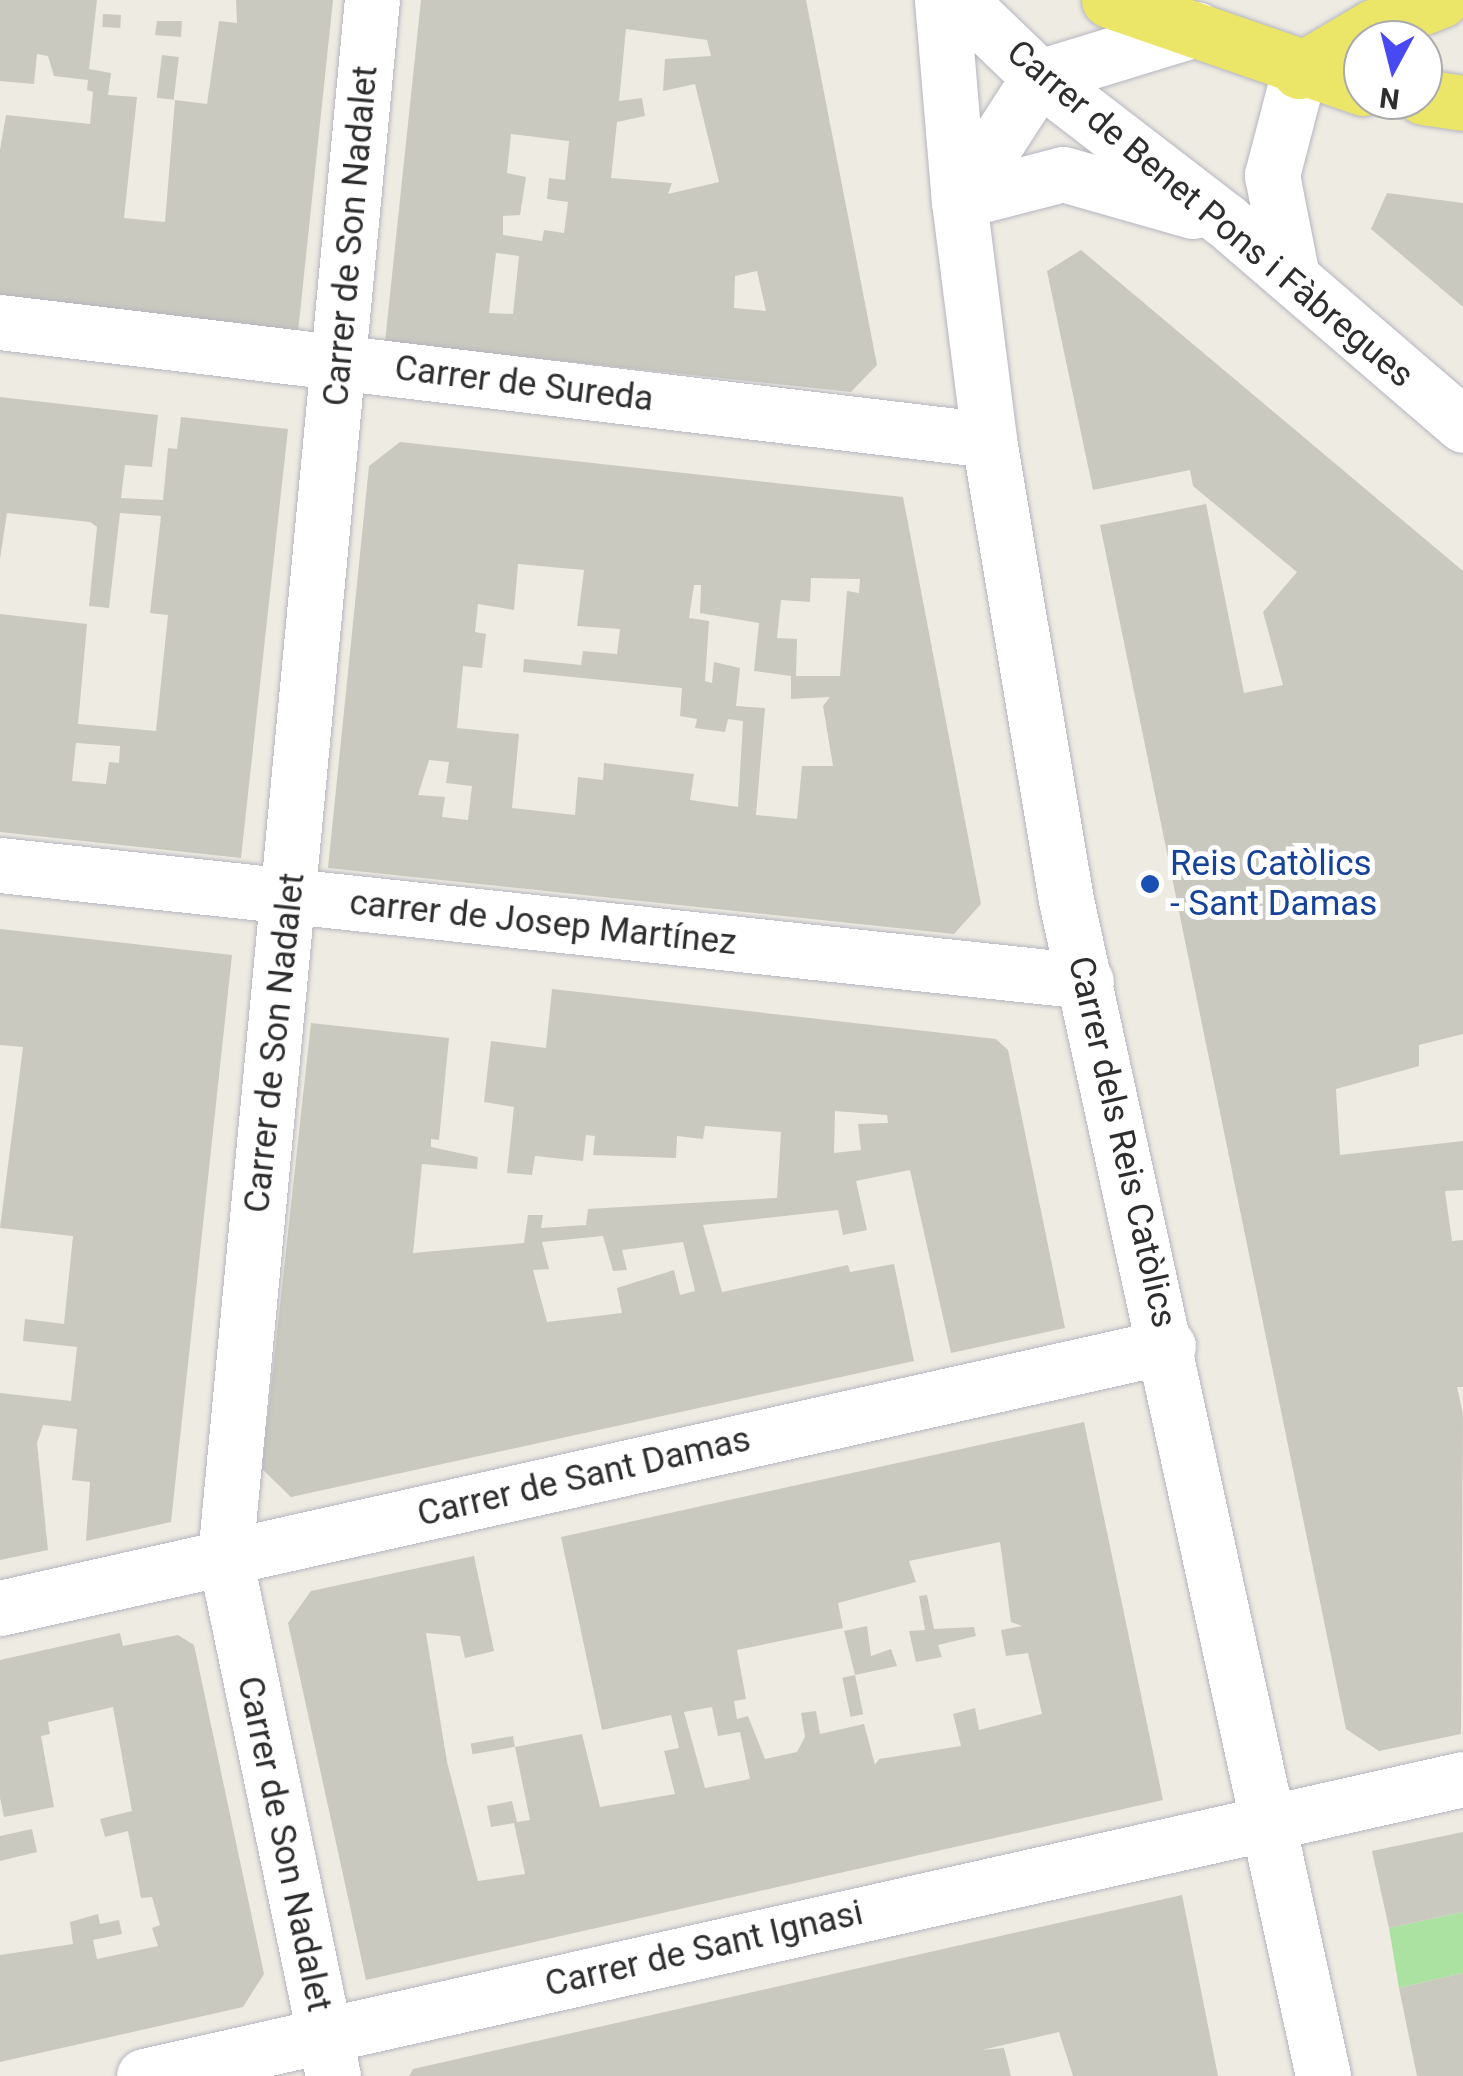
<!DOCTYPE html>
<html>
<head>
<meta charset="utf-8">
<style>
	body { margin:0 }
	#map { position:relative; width:1463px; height:2076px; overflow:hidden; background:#eeebe2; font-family:Roboto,sans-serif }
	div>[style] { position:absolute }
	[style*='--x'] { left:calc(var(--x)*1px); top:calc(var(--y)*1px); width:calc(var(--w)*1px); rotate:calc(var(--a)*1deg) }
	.green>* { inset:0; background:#abe2a1 }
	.building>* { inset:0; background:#cac9bf; transform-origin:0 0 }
	.roads { filter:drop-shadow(0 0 2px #b5b5c0) drop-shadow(0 0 2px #b5b5c0) }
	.minor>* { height:55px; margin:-27.5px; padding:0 27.5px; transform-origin:27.5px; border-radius:27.5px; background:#fff }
	.major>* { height:55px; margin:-27.5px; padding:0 27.5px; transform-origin:27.5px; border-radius:27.5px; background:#ece668 }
	.dots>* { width:28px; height:28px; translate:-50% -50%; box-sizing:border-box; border:5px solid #fff; border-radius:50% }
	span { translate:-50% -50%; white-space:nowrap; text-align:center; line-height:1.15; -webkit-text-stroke:10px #fff; paint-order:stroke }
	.street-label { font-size:35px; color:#2e2e2e }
	.transit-label { font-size:35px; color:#164399 }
	.left { translate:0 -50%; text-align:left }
	.north { position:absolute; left:1343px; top:20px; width:100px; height:100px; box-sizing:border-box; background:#fff; border:2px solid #ababab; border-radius:50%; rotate:187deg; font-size:28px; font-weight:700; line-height:40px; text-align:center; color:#2e2e2e }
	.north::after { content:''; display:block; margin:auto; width:35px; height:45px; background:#4949f4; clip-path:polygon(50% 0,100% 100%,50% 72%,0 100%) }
</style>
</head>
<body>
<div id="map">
	<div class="green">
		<div style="clip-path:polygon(1463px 1912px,1463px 1973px,1399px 1988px,1389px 1928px)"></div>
	</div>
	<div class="building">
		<div style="clip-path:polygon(0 0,97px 0,89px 69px,111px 73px,108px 95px,137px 97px,124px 218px,165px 222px,175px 100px,207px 104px,219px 21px,237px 23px,236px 0,333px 0,298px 332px,0 300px,0 150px,6px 115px,90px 124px,93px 92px,87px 90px,88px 80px,54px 76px,48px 56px,37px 54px,34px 84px,0 81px)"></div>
		<div style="clip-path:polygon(evenodd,421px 0,806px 0,877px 365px,851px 392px,385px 342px,421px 0,626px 29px,707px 40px,711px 56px,665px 59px,663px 91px,695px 84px,719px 182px,668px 194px,672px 183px,611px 178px,617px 122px,645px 116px,642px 98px,619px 101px,626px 29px,421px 0,511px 134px,569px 141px,565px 180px,549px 178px,547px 199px,568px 202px,564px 233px,544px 230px,542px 241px,503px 235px,503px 216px,520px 215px,526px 177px,507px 173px,511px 134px,421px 0,496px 253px,519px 256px,513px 314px,489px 313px,496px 253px,421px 0,757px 271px,766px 311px,734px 308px,735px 276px,757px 271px)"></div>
		<div style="left:103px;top:14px;width:18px;height:13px;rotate:3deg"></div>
		<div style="clip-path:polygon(157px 21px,182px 21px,181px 37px,155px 35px)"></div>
		<div style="left:162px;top:55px;width:17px;height:43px;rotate:7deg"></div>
		<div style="clip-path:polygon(1387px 193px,1463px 203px,1463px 307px,1371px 229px)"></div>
		<div style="clip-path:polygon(1081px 250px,1463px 571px,1463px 1034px,1419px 1045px,1419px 1066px,1336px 1089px,1340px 1155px,1463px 1141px,1463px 1190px,1445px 1191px,1452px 1241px,1463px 1240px,1463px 1387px,1457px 1387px,1463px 1414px,1461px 1734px,1379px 1751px,1346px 1729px,1100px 525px,1206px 504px,1244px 693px,1283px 685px,1263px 612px,1297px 572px,1193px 486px,1190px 470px,1093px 490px,1047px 271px)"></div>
		<div style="clip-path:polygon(evenodd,0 397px,158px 415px,152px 467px,125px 465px,121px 498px,163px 500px,168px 448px,177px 449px,181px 417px,288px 429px,241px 858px,0 832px,0 614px,87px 624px,78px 724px,156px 731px,168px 615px,150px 613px,161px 516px,120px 513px,109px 608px,89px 606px,97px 527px,90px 522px,7px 513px,0 559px,0 397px,76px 743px,120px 746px,119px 763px,109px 762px,106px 784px,72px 781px,76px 743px)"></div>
		<div style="clip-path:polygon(evenodd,400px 442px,903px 497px,981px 904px,954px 934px,328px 868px,369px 466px,400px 442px,518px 564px,584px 570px,577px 626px,620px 629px,617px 654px,583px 651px,581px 665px,524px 659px,523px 672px,682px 688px,680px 716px,697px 719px,695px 728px,725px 732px,728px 719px,743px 721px,738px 807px,690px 800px,694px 774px,604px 763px,603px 780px,578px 777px,575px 815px,512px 808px,519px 734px,457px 728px,463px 666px,482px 668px,486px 634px,475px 632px,478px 604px,514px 610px,518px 564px,400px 442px,811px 578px,860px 579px,859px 593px,847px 591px,840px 676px,796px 676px,797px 639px,777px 638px,781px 600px,810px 602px,811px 578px,400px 442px,694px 585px,701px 585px,700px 613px,759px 623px,754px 671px,791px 676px,791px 699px,830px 697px,823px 706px,833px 766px,802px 766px,797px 819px,756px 815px,765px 708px,736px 706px,740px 668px,714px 662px,712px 683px,705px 681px,709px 621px,689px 618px,694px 585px,400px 442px,429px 760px,449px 762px,446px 783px,472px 786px,468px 820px,442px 817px,445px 797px,418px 795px,429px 760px)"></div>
		<div style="clip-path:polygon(0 929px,232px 955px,171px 1522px,86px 1541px,90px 1482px,72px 1480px,77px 1429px,43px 1425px,37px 1443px,48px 1550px,0 1560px,0 1393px,71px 1401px,77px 1347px,23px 1341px,25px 1319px,64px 1324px,73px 1236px,0 1228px,23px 1047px,0 1045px)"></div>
		<div style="clip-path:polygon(evenodd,552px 989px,996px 1039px,1008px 1050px,1065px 1328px,951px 1353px,910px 1170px,856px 1181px,867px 1230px,843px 1235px,838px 1210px,703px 1225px,722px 1292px,848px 1265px,850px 1272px,894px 1264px,914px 1361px,291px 1497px,262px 1469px,311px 1023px,449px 1038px,439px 1140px,431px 1139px,431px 1147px,478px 1157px,477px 1169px,422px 1164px,413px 1253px,524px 1243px,528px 1215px,543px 1215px,541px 1228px,586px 1225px,588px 1209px,777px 1198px,781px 1132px,705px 1126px,703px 1139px,677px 1136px,676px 1158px,593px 1155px,595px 1136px,586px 1135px,583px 1161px,535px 1156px,532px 1175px,507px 1173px,514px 1107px,484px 1102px,491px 1041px,546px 1048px,552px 989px,835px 1111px,887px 1115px,888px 1123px,858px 1124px,861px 1150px,834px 1153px,835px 1111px,552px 989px,603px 1236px,613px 1271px,627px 1270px,622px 1250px,683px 1242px,695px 1291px,680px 1295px,674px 1270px,617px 1288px,622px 1313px,547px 1322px,533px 1270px,549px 1269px,542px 1242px,603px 1236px)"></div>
		<div style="clip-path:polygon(evenodd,1084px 1422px,1163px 1800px,366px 1980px,288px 1623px,311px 1591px,474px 1556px,494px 1651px,465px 1658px,460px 1636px,426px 1633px,447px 1762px,478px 1881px,525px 1874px,514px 1823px,491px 1827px,487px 1806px,512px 1801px,517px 1822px,530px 1820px,515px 1747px,582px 1734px,600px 1807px,675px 1794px,664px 1751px,679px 1748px,671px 1715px,602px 1730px,561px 1537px,1084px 1422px,1000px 1542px,1011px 1622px,1022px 1626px,1001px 1630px,1006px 1656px,1028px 1653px,1042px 1714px,979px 1730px,975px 1708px,953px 1714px,961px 1746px,879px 1759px,875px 1765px,864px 1724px,820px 1734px,816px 1711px,801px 1713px,805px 1737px,797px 1752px,765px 1759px,748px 1716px,737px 1719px,734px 1701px,746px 1699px,737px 1650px,843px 1628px,838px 1603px,916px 1582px,909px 1561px,1000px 1542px,1084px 1422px,712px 1707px,718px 1736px,740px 1732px,750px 1779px,705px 1788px,684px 1712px,712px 1707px)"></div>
		<div style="clip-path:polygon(927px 1595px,934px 1629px,974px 1627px,976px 1636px,938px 1645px,942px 1657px,916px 1662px,909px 1631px,925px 1630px,919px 1596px)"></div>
		<div style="clip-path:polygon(867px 1626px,871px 1656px,891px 1649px,897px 1666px,855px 1675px,844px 1631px)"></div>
		<div style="clip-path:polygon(120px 1633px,123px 1646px,178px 1635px,194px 1645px,264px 1974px,243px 2007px,0 2062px,0 1955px,73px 1944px,70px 1922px,98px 1914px,100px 1924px,119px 1920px,122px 1934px,93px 1940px,97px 1959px,158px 1946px,152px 1928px,160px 1925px,152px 1897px,141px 1898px,128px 1831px,105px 1837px,100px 1819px,132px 1811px,113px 1707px,48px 1722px,50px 1734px,41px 1736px,54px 1807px,4px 1817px,0 1798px,0 1660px)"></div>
		<div style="left:855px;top:1675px;width:40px;height:13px;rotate:78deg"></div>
		<div style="left:513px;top:1736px;width:11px;height:43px;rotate:80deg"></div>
		<div style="clip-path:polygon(32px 1829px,37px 1852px,0 1861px,0 1836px)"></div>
		<div style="clip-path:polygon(1463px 1832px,1463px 1912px,1389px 1928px,1372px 1851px)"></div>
		<div style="clip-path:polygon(1182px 1895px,1218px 2076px,1073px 2076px,1059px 2032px,982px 2050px,1004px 2048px,1011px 2076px,409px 2076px,413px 2069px)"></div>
		<div style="clip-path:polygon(1463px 1973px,1463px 2076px,1417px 2076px,1399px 1988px)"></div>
	</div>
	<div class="roads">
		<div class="minor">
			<div style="--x:942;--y:0;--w:202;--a:85.2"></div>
			<div style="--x:959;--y:201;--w:107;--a:-14.6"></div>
			<div style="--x:1063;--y:174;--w:135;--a:15.9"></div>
			<div style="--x:959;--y:0;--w:111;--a:43.9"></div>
			<div style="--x:1039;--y:77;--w:235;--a:37.6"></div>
			<div style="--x:1225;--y:220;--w:314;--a:40.7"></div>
			<div style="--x:1196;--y:29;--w:164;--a:163"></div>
			<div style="--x:1039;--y:77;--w:148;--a:122.8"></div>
			<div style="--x:959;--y:201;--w:241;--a:82.8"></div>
			<div style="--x:989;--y:440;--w:466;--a:80.5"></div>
			<div style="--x:1066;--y:900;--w:1204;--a:77.67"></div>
			<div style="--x:1292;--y:277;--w:104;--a:-101.1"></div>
			<div style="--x:1272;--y:175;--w:107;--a:-75.4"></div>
			<div style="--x:0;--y:322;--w:996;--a:6.8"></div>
			<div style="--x:0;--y:865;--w:1092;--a:6.1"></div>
			<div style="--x:0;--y:1608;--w:1197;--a:-12.64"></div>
			<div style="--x:144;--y:2076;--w:1352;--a:-12.69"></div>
			<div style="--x:333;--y:2076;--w:530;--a:-101.76"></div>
			<div style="--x:225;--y:1557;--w:1564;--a:-84.61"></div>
		</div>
		<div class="major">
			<div style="--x:1109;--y:0;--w:269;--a:19.1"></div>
			<div style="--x:1299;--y:71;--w:86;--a:-30.7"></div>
			<div style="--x:1373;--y:27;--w:73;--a:-21.7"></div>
			<div style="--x:1423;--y:97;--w:40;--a:8.5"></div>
		</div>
	</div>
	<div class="dots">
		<div style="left:1150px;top:884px;background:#1a4fb4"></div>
	</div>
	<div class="street-label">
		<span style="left:1210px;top:214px;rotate:40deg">Carrer de Benet Pons i Fàbregues</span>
		<span style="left:351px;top:236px;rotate:-85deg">Carrer de Son Nadalet</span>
		<span style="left:524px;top:384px;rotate:7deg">Carrer de Sureda</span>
		<span style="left:543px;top:923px;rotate:6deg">carrer de Josep Martínez</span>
		<span style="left:275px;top:1043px;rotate:-84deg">Carrer de Son Nadalet</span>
		<span style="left:1122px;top:1142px;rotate:77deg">Carrer dels Reis Catòlics</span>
		<span style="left:584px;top:1477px;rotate:-13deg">Carrer de Sant Damas</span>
		<span style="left:284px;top:1844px;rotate:78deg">Carrer de Son Nadalet</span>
		<span style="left:704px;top:1949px;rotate:-13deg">Carrer de Sant Ignasi</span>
	</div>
	<div class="transit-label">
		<span class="left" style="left:1170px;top:884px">Reis Catòlics<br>- Sant Damas</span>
	</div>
	<div class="north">N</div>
</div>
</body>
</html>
